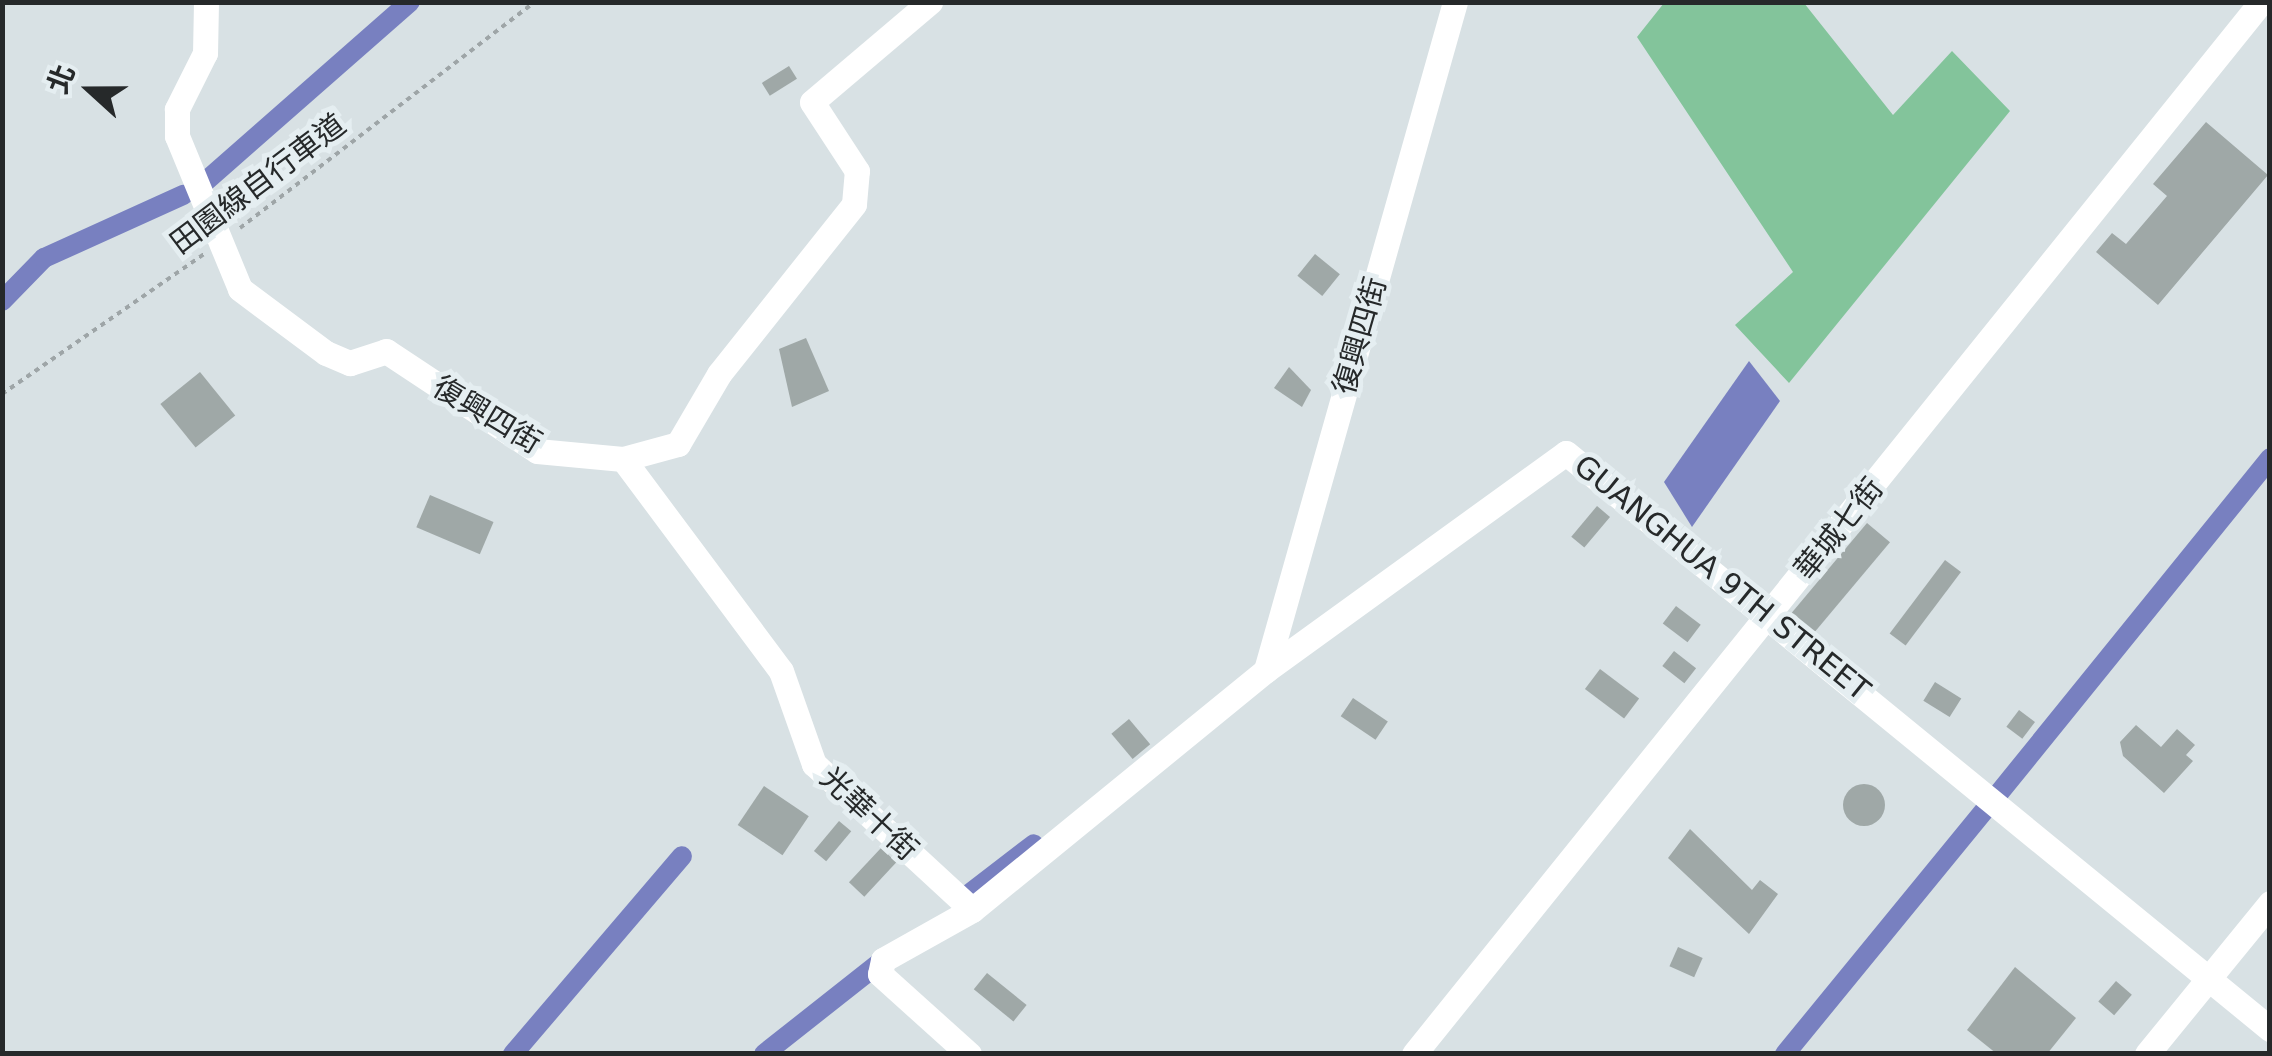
<!DOCTYPE html>
<html>
<head>
<meta charset="utf-8">
<style>
	body { margin:0 }
	#map { position:relative; width:2272px; height:1056px; overflow:hidden; background:#d8e1e4; font-family:"DejaVu Sans","Noto Sans TC",sans-serif }
	div>[style] { position:absolute }
	[style*='--x'] { left:calc(var(--x)*1px); top:calc(var(--y)*1px); width:calc(var(--w)*1px); rotate:calc(var(--a)*1deg) }
	.green>* { inset:0; background:#83c49b }
	.water>* { inset:0; background:#7880c0 }
	.canal>* { height:20px; margin:-10px; padding:0 10px; transform-origin:10px; border-radius:10px; background:#7880c0 }
	.building>* { inset:0; background:#9fa8a7; transform-origin:0 0 }
	.round { border-radius:50% }
	.path>* { height:4px; margin-top:-2px; transform-origin:0; background:repeating-linear-gradient(90deg,#9ea5a7 0 5px,transparent 0 10px) }
	.minor>* { height:25px; margin:-12.5px; padding:0 12.5px; transform-origin:12.5px; border-radius:12.5px; background:#fff }
	span { translate:-50% -50%; white-space:nowrap; text-align:center; line-height:1.15; -webkit-text-stroke:10px #e5eef1; paint-order:stroke }
	.street-label { font-size:30px; color:#26292a }
	.frame { position:absolute; inset:0; border:5px solid #26292a; pointer-events:none }
	.north { position:absolute; left:40px; top:40px; width:100px; height:100px; -webkit-text-stroke:8px #e5eef1; paint-order:stroke; rotate:291deg; font-size:28px; font-weight:700; line-height:40px; text-align:center; color:#26292a }
	.north::after { content:''; display:block; margin:auto; width:35px; height:45px; background:#26292a; clip-path:polygon(50% 0,100% 100%,50% 72%,0 100%) }
</style>
</head>
<body>
<div id="map">
	<div class="green">
		<div style="clip-path:polygon(1664px 3px,1804px 3px,1893px 115px,1952px 51px,2010px 111px,1789px 383px,1735px 325px,1793px 272px,1637px 37px)"></div>
	</div>
	<div class="water">
		<div style="clip-path:polygon(1749px 361px,1780px 401px,1692px 527px,1664px 482px)"></div>
	</div>
	<div class="canal">
		<div style="--x:198;--y:188;--w:282;--a:-41.3"></div>
		<div style="--x:2;--y:301;--w:60;--a:-45.7"></div>
		<div style="--x:44;--y:258;--w:153;--a:-24.4"></div>
		<div style="--x:1999;--y:793;--w:431;--a:-51"></div>
		<div style="--x:964;--y:898;--w:88;--a:-37.6"></div>
		<div style="--x:513;--y:1054;--w:260;--a:-49.5"></div>
		<div style="--x:764;--y:1054;--w:158;--a:-38.3"></div>
		<div style="--x:1785;--y:1054;--w:315;--a:-50.7"></div>
	</div>
	<div class="building">
		<div style="left:789px;top:66px;width:15px;height:32px;rotate:58deg"></div>
		<div style="clip-path:polygon(2206px 122px,2268px 175px,2158px 305px,2096px 252px,2112px 233px,2126px 244px,2167px 196px,2153px 184px)"></div>
		<div style="left:1315px;top:254px;width:32px;height:28px;rotate:39deg"></div>
		<div style="clip-path:polygon(806px 338px,829px 391px,792px 407px,779px 349px)"></div>
		<div style="clip-path:polygon(1289px 367px,1311px 390px,1302px 407px,1274px 388px)"></div>
		<div style="left:200px;top:372px;width:56px;height:51px;rotate:51deg"></div>
		<div style="left:430px;top:495px;width:69px;height:35px;rotate:23deg"></div>
		<div style="left:1597px;top:506px;width:17px;height:40px;rotate:40deg"></div>
		<div style="left:1867px;top:523px;width:30px;height:120px;rotate:40deg"></div>
		<div style="left:1945px;top:560px;width:20px;height:92px;rotate:37deg"></div>
		<div style="left:1676px;top:606px;width:31px;height:22px;rotate:37deg"></div>
		<div style="left:1674px;top:651px;width:28px;height:19px;rotate:38deg"></div>
		<div style="left:1600px;top:669px;width:49px;height:25px;rotate:37deg"></div>
		<div style="left:1935px;top:682px;width:31px;height:22px;rotate:32deg"></div>
		<div style="left:1353px;top:698px;width:42px;height:22px;rotate:34deg"></div>
		<div style="left:2019px;top:710px;width:20px;height:21px;rotate:37deg"></div>
		<div style="left:1129px;top:719px;width:33px;height:23px;rotate:50deg"></div>
		<div style="clip-path:polygon(2136px 725px,2161px 747px,2177px 729px,2195px 745px,2186px 755px,2193px 761px,2164px 793px,2123px 756px,2120px 742px)"></div>
		<div class="round" style="left:1843px;top:784px;width:42px;height:42px"></div>
		<div style="left:764px;top:786px;width:54px;height:47px;rotate:34deg"></div>
		<div style="left:839px;top:821px;width:16px;height:39px;rotate:40deg"></div>
		<div style="clip-path:polygon(1690px 829px,1752px 890px,1760px 880px,1778px 894px,1749px 934px,1668px 858px)"></div>
		<div style="left:881px;top:848px;width:21px;height:47px;rotate:43deg"></div>
		<div style="left:1678px;top:947px;width:27px;height:21px;rotate:24deg"></div>
		<div style="clip-path:polygon(2015px 967px,2076px 1018px,2047px 1054px,1997px 1054px,1967px 1030px)"></div>
		<div style="left:987px;top:973px;width:51px;height:21px;rotate:39deg"></div>
		<div style="left:2116px;top:981px;width:21px;height:27px;rotate:41deg"></div>
	</div>
	<div class="path">
		<div style="--x:240;--y:228;--w:372;--a:-37.5"></div>
		<div style="--x:2;--y:394;--w:246;--a:-34.7"></div>
	</div>
	<div class="minor">
		<div style="--x:206;--y:2;--w:51;--a:91.1"></div>
		<div style="--x:205;--y:53;--w:63;--a:116.6"></div>
		<div style="--x:177;--y:109;--w:27;--a:90"></div>
		<div style="--x:177;--y:136;--w:165;--a:67.6"></div>
		<div style="--x:240;--y:289;--w:107;--a:36.7"></div>
		<div style="--x:326;--y:353;--w:26;--a:23"></div>
		<div style="--x:350;--y:363;--w:38;--a:-18"></div>
		<div style="--x:386;--y:351;--w:181;--a:33.5"></div>
		<div style="--x:537;--y:451;--w:86;--a:5.3"></div>
		<div style="--x:623;--y:459;--w:57;--a:-15.3"></div>
		<div style="--x:678;--y:444;--w:81;--a:-59.6"></div>
		<div style="--x:719;--y:374;--w:217;--a:-51.5"></div>
		<div style="--x:854;--y:204;--w:33;--a:-85"></div>
		<div style="--x:857;--y:171;--w:82;--a:-123.1"></div>
		<div style="--x:812;--y:102;--w:155;--a:-40.3"></div>
		<div style="--x:623;--y:459;--w:264;--a:53.3"></div>
		<div style="--x:781;--y:671;--w:99;--a:70.5"></div>
		<div style="--x:814;--y:764;--w:215;--a:42.7"></div>
		<div style="--x:972;--y:910;--w:102;--a:150.7"></div>
		<div style="--x:883;--y:960;--w:14;--a:102"></div>
		<div style="--x:880;--y:974;--w:120;--a:42"></div>
		<div style="--x:1266;--y:670;--w:694;--a:-74.2"></div>
		<div style="--x:972;--y:910;--w:380;--a:-39.2"></div>
		<div style="--x:1266;--y:670;--w:370;--a:-35.9"></div>
		<div style="--x:1566;--y:453;--w:910;--a:39.29"></div>
		<div style="--x:1414;--y:1054;--w:1351;--a:-51.16"></div>
		<div style="--x:2147;--y:1054;--w:195;--a:-50.8"></div>
	</div>
	<div class="street-label">
		<span style="left:258px;top:184px;rotate:-37deg">田園線自行車道</span>
		<span style="left:1360px;top:336px;rotate:-74deg">復興四街</span>
		<span style="left:487px;top:415px;rotate:31deg">復興四街</span>
		<span style="left:1839px;top:529px;rotate:-51deg">華城七街</span>
		<span style="left:1722px;top:578px;rotate:39deg">GUANGHUA 9TH STREET</span>
		<span style="left:869px;top:814px;rotate:43deg">光華十街</span>
	</div>
	<div class="frame"></div>
	<div class="north">北</div>
</div>
</body>
</html>
